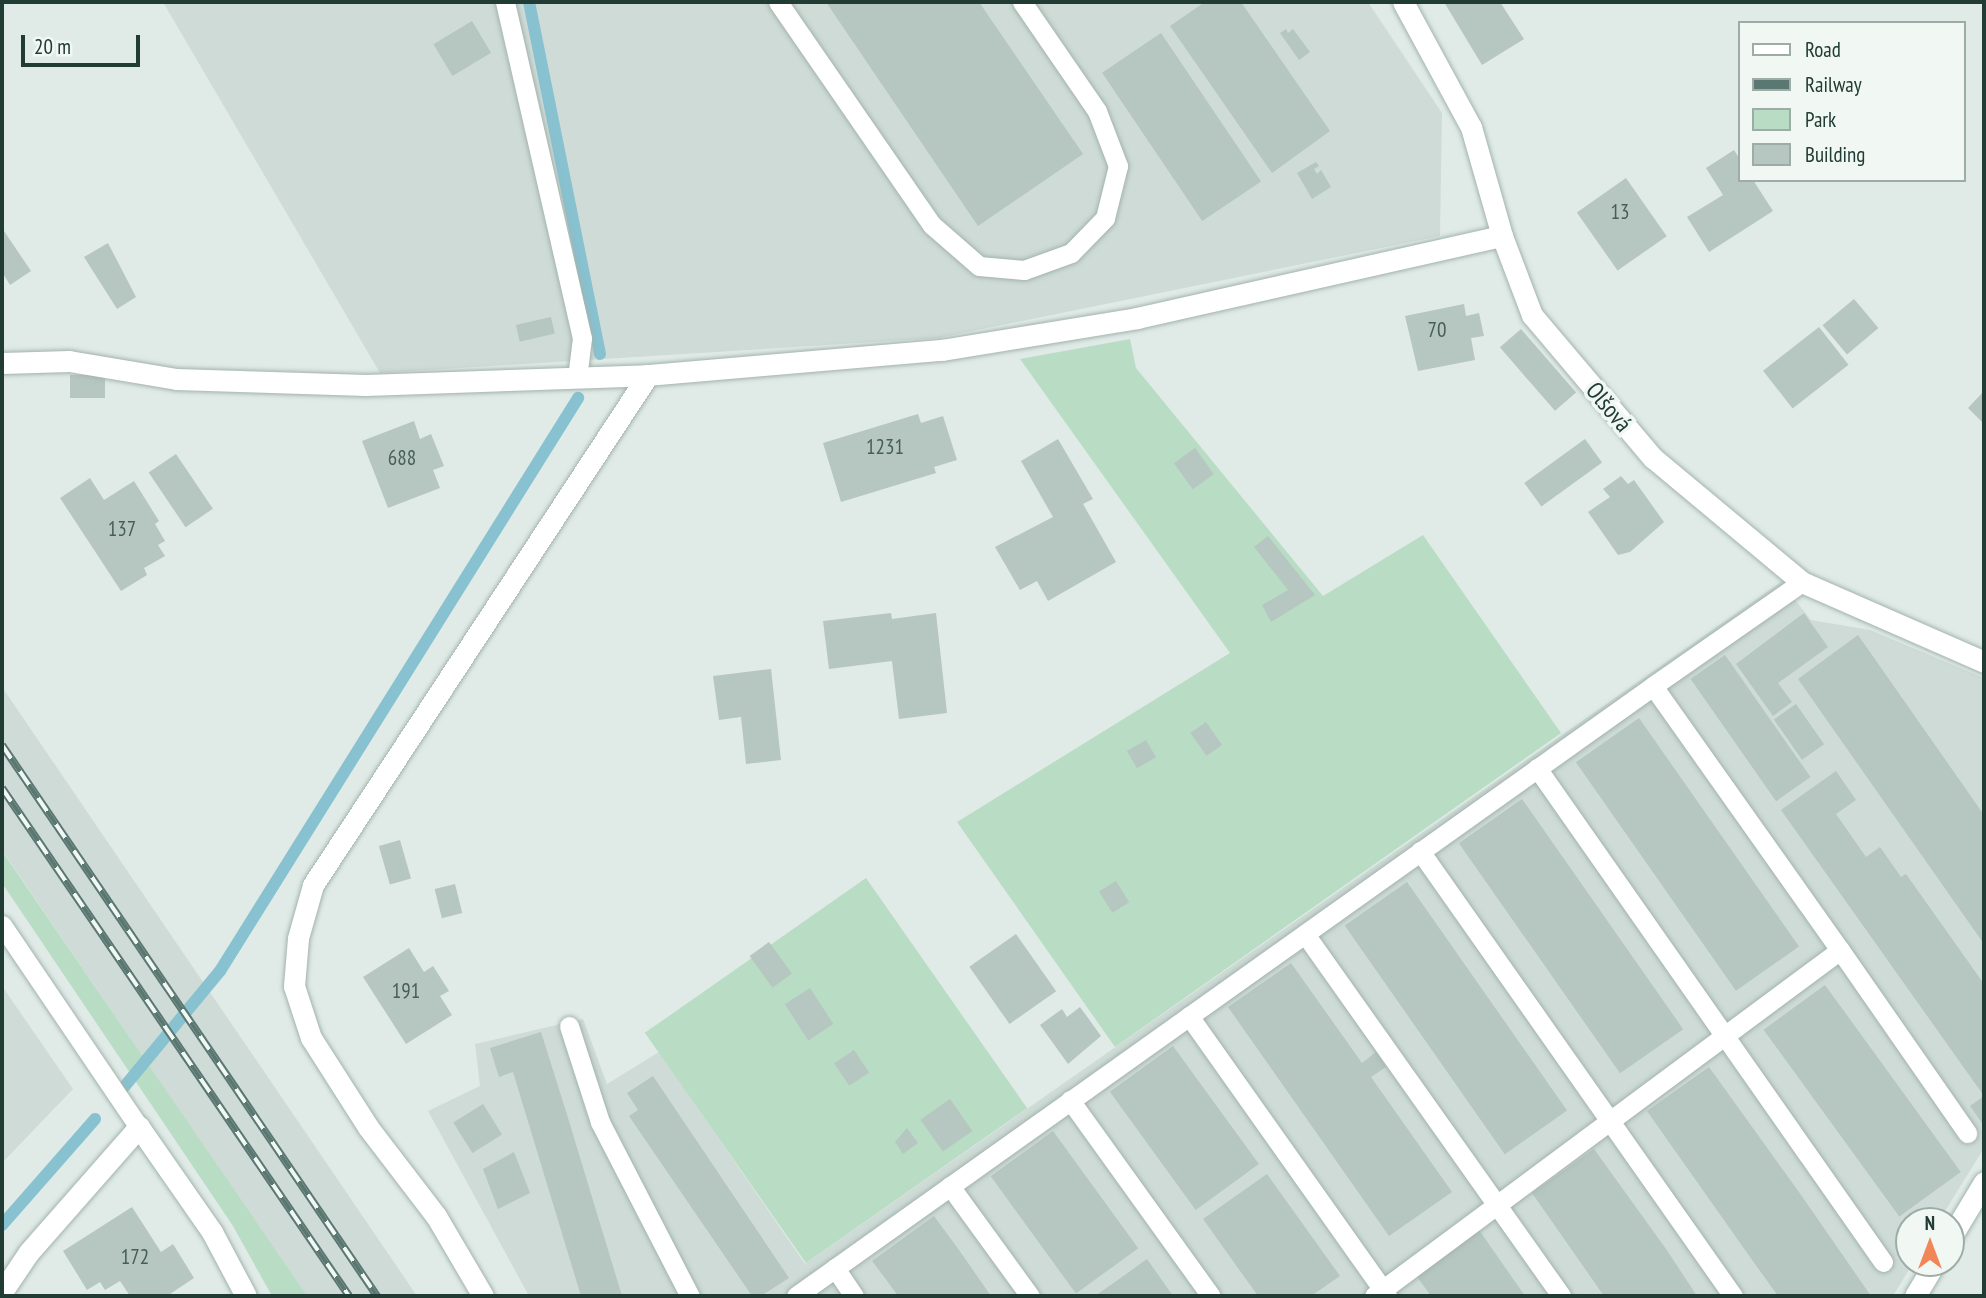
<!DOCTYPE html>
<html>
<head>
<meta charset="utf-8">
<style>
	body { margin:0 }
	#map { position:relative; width:1986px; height:1298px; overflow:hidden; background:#e0ebe7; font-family:"PT Sans Narrow",sans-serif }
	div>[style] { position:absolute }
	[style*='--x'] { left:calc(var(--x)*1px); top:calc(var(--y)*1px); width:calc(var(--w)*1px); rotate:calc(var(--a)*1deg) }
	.built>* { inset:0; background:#cedbd6 }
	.green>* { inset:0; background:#b9dcc4; transform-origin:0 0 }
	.stream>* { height:12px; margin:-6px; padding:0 6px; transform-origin:6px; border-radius:6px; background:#88c1d0 }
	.building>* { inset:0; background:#b6c6c0; transform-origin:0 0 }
	.roads { filter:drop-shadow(0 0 2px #a3b3ae) drop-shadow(0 0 2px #a3b3ae) }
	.service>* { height:19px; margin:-9.5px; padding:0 9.5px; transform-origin:9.5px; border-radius:9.5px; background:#fff }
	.minor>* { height:21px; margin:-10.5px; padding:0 10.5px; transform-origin:10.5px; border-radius:10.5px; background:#fff }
	.rail>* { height:8px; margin-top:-4px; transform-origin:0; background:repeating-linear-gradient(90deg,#f1f8f4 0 16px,#5b7771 0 32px); box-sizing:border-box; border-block:2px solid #5b7771 }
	span { translate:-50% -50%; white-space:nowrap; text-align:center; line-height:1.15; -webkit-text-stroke:7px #f1f8f4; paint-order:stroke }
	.number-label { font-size:21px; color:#465e58 }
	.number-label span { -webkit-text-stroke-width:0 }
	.street-label { font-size:24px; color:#213b35 }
	.frame { position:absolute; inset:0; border:4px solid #213b35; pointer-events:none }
	.legend { position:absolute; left:1738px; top:21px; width:228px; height:161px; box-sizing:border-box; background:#f1f8f4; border:2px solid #9eaca8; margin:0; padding:9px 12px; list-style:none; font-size:21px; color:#213b35 }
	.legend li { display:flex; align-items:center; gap:14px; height:35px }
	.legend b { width:35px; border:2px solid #9eaca8 }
	.north { position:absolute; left:1895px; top:1207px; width:70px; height:70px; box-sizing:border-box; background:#f1f8f4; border:2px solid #9eaca8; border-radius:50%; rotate:0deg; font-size:19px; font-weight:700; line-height:28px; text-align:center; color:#213b35 }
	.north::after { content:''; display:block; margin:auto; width:24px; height:32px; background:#f18658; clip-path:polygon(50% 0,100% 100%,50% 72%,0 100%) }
	.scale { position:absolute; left:21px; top:35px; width:119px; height:32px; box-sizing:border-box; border:4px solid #213b35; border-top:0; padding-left:9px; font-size:21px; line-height:24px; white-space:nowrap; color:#213b35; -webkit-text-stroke:5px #f1f8f4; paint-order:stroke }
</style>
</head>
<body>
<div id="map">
	<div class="built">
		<div style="clip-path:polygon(163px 2px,1368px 2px,1442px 113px,1440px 236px,938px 338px,380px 373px)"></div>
		<div style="clip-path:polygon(1781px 582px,1811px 620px,1870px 630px,1984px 678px,1984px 1148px,1939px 1221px,1909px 1221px,1909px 1263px,1913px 1263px,1893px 1296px,529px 1296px,428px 1111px,480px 1086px,475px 1044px,583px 1019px,607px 1084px,659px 1052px,805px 1264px)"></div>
		<div style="clip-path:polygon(2px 687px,188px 960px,417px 1296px,306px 1296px,2px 850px)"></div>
		<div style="clip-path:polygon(2px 986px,73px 1089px,2px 1163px)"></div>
	</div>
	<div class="green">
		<div style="clip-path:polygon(1130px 339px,1136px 368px,1323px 596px,1423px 535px,1561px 733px,1115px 1047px,957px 822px,1230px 653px,1020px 359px)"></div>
		<div style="clip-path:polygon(2px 851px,307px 1296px,272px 1296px,233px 1226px,2px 883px)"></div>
		<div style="left:866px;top:878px;width:281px;height:270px;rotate:55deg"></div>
	</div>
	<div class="stream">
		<div style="--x:529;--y:2;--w:359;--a:78.6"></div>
		<div style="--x:124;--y:1087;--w:151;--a:-50.4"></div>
		<div style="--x:220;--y:971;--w:676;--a:-58"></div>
		<div style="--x:2;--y:1225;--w:141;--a:-48.7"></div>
	</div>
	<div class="building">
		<div style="clip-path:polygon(826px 2px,979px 2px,1083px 154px,978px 226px)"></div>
		<div style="clip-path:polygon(1205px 2px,1241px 2px,1330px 131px,1272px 173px,1170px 26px)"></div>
		<div style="clip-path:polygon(1444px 2px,1500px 2px,1524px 39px,1482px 65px)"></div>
		<div style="left:472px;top:21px;width:37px;height:45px;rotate:59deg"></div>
		<div style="clip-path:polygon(1286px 29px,1288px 33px,1293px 29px,1310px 52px,1299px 60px,1280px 33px)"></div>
		<div style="left:1161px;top:33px;width:179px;height:71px;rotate:56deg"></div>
		<div style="clip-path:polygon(1734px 150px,1739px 158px,1739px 180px,1753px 180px,1773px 211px,1709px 252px,1687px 217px,1723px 195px,1706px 168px)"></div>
		<div style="clip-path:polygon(1316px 162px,1319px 166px,1314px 169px,1317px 174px,1321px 170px,1331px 187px,1312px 199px,1297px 173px)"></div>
		<div style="left:1626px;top:178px;width:71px;height:60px;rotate:55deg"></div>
		<div style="clip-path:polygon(2px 228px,31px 271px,10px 285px,2px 272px)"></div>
		<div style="clip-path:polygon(108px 243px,136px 297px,117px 309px,84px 257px)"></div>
		<div style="left:1854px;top:299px;width:38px;height:41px;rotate:50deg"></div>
		<div style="clip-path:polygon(1464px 304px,1466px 316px,1479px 313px,1484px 336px,1471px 338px,1475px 360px,1418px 371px,1405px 316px)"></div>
		<div style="left:551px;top:317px;width:17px;height:36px;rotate:77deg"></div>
		<div style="left:1819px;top:327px;width:48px;height:71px;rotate:52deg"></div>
		<div style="left:1521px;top:329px;width:84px;height:28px;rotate:49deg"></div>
		<div style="left:70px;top:375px;width:35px;height:23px"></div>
		<div style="clip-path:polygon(1984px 391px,1984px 424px,1968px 408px)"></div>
		<div style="clip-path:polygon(918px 414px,921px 423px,943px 416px,957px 460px,934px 467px,936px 473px,841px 502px,823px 443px)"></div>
		<div style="clip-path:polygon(414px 421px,420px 439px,431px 434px,444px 466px,433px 470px,440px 488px,388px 508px,362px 441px)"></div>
		<div style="clip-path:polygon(1058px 439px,1093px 499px,1083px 504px,1116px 562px,1048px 601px,1037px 581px,1020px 590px,995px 547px,1053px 517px,1021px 461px)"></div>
		<div style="left:1585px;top:439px;width:29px;height:75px;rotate:54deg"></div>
		<div style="left:1195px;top:448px;width:32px;height:26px;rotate:54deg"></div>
		<div style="left:176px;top:454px;width:66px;height:33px;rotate:56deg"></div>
		<div style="clip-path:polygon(1621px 476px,1628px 484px,1634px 480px,1664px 522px,1630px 552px,1618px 555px,1588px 512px,1610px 497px,1603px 489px)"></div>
		<div style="clip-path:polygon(90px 478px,104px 500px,134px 481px,159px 521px,155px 524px,165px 541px,158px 545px,165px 556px,144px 568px,147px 575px,121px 591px,60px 498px)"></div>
		<div style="clip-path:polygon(1268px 536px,1315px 595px,1271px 622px,1262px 605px,1288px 590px,1254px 547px)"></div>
		<div style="clip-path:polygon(891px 613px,892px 619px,936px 613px,947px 713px,899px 719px,892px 661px,829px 669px,823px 621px)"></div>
		<div style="clip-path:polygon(1804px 613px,1828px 647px,1778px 683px,1792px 702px,1773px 716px,1736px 664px)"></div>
		<div style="clip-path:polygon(1858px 635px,1984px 815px,1984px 944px,1798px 679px)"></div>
		<div style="left:1725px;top:655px;width:149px;height:42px;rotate:55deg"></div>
		<div style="clip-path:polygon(771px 669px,781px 760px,746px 764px,741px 717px,719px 720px,713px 676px)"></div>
		<div style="left:1796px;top:704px;width:49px;height:27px;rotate:55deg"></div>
		<div style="left:1639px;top:718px;width:279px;height:77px;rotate:55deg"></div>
		<div style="left:1206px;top:722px;width:28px;height:19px;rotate:55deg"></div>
		<div style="left:1146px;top:740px;width:20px;height:22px;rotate:60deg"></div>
		<div style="clip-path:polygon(1836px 771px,1856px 800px,1836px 814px,1866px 857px,1880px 847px,1901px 877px,1906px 874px,1984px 984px,1984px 1126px,1970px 1106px,1984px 1096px,1781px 810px)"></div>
		<div style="left:1522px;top:799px;width:281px;height:77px;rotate:55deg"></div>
		<div style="left:400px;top:840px;width:40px;height:22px;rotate:74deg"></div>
		<div style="left:1116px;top:881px;width:25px;height:20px;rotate:58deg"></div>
		<div style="left:1407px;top:882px;width:279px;height:76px;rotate:55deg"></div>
		<div style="left:455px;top:884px;width:30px;height:21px;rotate:76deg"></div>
		<div style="left:1016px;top:934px;width:70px;height:57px;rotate:55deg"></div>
		<div style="left:769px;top:942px;width:39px;height:24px;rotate:54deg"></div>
		<div style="clip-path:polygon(409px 948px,424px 972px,433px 966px,449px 991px,440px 996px,452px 1015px,406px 1044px,363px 977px)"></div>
		<div style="clip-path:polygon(1291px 963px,1362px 1063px,1376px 1052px,1386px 1067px,1371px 1077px,1452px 1192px,1389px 1236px,1228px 1007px)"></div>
		<div style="left:1825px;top:985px;width:231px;height:76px;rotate:54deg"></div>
		<div style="left:810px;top:988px;width:43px;height:30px;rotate:57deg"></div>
		<div style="clip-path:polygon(1080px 1007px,1101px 1036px,1068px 1064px,1040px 1025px,1062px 1009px,1067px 1017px)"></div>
		<div style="clip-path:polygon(541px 1032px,568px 1118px,622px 1296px,581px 1296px,513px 1072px,499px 1077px,490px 1048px)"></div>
		<div style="left:1173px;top:1046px;width:146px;height:78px;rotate:54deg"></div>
		<div style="left:854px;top:1050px;width:27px;height:24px;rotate:56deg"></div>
		<div style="clip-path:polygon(1709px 1067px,1801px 1195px,1871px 1296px,1778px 1296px,1750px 1257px,1647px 1111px)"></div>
		<div style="clip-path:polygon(653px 1076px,789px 1278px,761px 1296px,752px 1296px,629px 1116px,638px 1110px,627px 1093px)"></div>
		<div style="left:950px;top:1099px;width:39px;height:36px;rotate:55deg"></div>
		<div style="left:483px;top:1104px;width:36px;height:35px;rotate:58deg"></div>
		<div style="clip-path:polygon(907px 1128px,918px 1143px,903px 1154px,895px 1142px)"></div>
		<div style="left:1053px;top:1131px;width:145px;height:77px;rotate:54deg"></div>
		<div style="clip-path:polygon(1594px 1149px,1666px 1249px,1697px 1296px,1604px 1296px,1532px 1193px)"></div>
		<div style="clip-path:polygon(514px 1152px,530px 1193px,498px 1209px,483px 1169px)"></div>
		<div style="clip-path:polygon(1267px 1174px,1340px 1276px,1311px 1296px,1258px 1296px,1203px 1219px)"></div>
		<div style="clip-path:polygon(132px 1207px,161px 1252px,173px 1244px,194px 1278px,167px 1296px,130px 1296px,120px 1281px,105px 1290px,100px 1282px,87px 1290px,63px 1251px)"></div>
		<div style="clip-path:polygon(934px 1216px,959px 1250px,991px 1296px,898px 1296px,885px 1278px,872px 1261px)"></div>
		<div style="clip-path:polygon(1479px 1230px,1525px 1296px,1431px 1296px,1415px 1274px)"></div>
		<div style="clip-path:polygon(1147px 1259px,1173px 1296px,1095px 1296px,1115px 1282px)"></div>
	</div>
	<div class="roads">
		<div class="service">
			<div style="--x:505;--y:2;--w:345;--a:77.1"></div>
			<div style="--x:582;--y:338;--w:40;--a:97.1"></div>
			<div style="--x:778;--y:2;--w:271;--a:55.4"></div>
			<div style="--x:932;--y:225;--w:62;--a:41.1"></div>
			<div style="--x:979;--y:266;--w:45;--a:5.1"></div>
			<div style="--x:1024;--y:270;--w:50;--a:-19.9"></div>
			<div style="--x:1071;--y:253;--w:49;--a:-45.8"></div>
			<div style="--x:1105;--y:218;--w:54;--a:-76"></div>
			<div style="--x:1118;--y:166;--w:59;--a:-110.9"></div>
			<div style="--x:1097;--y:111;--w:132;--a:-124.5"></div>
			<div style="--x:1802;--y:582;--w:182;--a:145.1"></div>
			<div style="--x:1653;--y:686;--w:324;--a:54.7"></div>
			<div style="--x:1537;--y:768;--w:603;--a:54.99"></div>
			<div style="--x:1420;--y:851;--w:544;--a:54.88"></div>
			<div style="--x:2;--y:925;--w:244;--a:55.9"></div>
			<div style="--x:1305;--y:934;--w:443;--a:54.7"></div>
			<div style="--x:1189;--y:1016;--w:343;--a:54.7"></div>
			<div style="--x:569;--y:1026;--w:101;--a:72.1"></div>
			<div style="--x:600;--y:1122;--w:196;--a:62.7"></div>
			<div style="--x:1070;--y:1100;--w:241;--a:54.3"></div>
			<div style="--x:950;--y:1186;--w:136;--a:54"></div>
			<div style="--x:835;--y:1268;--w:34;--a:56"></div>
			<div style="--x:796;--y:1296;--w:1052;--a:-35.44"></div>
			<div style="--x:1374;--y:1296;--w:580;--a:-36.59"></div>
			<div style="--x:1840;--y:950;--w:223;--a:55.2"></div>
		</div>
		<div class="minor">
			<div style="--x:1403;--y:2;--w:142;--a:61.5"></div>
			<div style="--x:1471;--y:127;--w:113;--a:74.1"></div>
			<div style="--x:1502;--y:236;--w:85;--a:69.2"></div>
			<div style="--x:1532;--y:315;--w:187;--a:49.8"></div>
			<div style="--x:1653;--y:458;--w:194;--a:39.8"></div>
			<div style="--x:1802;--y:582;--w:199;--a:23.7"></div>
			<div style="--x:2;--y:363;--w:67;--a:-1.7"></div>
			<div style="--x:69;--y:361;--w:109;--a:9.5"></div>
			<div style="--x:176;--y:379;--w:190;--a:1.8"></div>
			<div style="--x:366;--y:385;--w:282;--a:-2"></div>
			<div style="--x:1951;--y:1237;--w:64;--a:-59"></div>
			<div style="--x:2;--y:1292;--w:48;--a:-56"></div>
			<div style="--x:29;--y:1252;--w:167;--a:-48.7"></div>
			<div style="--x:139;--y:1127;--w:128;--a:55.2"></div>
			<div style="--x:212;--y:1232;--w:72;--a:62"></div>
			<div style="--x:483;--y:1296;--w:93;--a:-120.4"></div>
			<div style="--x:436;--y:1216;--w:112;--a:-127.4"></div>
			<div style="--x:368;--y:1127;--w:106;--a:-122.6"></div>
			<div style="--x:311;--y:1038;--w:55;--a:-108.1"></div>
			<div style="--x:294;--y:986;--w:48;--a:-85.2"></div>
			<div style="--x:298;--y:938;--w:55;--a:-74.2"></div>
			<div style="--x:313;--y:885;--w:610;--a:-56.7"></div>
			<div style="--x:648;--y:375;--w:295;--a:-4.9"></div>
			<div style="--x:942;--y:350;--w:198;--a:-9.3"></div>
			<div style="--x:1137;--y:318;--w:374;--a:-12.7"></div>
			<div style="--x:1915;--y:1296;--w:39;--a:-59"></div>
		</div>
	</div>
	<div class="rail">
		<div style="--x:2;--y:745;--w:667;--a:55.76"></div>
		<div style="--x:2;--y:788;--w:615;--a:55.66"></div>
	</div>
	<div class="number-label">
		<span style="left:1620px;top:212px">13</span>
		<span style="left:1437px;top:330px">70</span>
		<span style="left:885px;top:447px">1231</span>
		<span style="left:402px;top:458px">688</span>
		<span style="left:122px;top:529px">137</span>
		<span style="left:406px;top:991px">191</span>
		<span style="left:135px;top:1257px">172</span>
	</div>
	<div class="street-label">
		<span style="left:1609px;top:407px;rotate:50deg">Olšová</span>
	</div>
	<div class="frame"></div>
	<ul class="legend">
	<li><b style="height:9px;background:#fff"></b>Road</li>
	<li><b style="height:9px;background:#5b7771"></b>Railway</li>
	<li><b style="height:19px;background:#b9dcc4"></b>Park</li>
	<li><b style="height:19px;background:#b6c6c0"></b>Building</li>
	</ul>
	<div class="north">N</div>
	<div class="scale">20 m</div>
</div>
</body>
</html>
